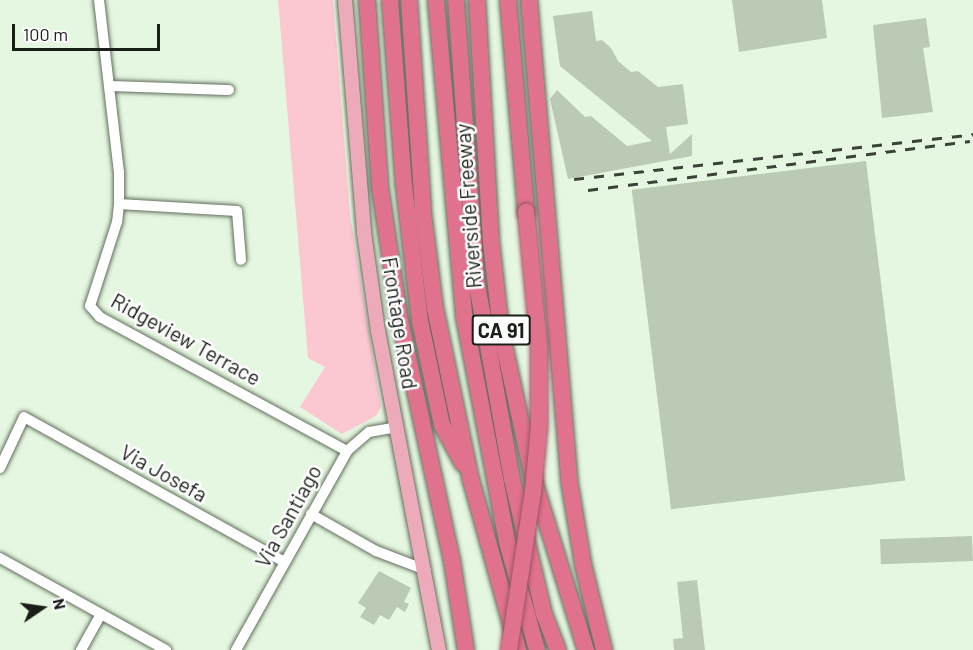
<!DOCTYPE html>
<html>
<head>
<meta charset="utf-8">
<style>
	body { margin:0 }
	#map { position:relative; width:973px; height:650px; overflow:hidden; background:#e6f7e1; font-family:Barlow,sans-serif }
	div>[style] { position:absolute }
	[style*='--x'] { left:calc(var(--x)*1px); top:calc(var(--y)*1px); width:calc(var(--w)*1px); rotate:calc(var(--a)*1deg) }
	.green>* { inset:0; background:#fbc7d1 }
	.building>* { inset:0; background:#bacab5; transform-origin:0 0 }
	.roads { filter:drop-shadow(0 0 2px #616f5c) drop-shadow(0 0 2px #616f5c) }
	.minor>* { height:10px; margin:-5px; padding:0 5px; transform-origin:5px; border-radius:5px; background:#fff }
	.major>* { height:14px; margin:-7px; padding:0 7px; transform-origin:7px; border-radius:7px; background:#edaabb }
	.highway>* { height:16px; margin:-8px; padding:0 8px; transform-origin:8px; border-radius:8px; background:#e1728e }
	.rail>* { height:3px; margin-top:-1.5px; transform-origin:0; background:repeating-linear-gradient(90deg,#3b4338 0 10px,transparent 0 20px) }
	.bridges { filter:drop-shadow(0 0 2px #9b5565) drop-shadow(0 0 2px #9b5565) }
	.highway-bridge>* { height:16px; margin:-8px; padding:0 8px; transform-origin:8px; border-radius:8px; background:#e1728e }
	span { translate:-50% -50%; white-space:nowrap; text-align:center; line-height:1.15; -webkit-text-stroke:5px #fefefe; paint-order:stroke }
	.shield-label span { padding:2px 4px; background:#fefefe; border:2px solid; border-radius:4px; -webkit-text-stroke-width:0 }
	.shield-label { font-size:20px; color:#1a2018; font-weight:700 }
	.street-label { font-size:21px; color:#1a2018 }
	.north { position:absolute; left:12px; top:578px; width:60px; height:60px; -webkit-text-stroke:4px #fefefe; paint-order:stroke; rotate:77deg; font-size:16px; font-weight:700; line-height:24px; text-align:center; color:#1a2018 }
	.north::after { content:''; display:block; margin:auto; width:21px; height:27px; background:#1a2018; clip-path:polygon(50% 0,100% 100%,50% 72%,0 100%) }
	.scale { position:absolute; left:12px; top:24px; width:148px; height:27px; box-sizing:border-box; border:3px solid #1a2018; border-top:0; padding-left:8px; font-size:18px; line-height:21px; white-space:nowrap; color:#1a2018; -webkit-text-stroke:4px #fefefe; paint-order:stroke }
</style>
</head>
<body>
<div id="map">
	<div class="green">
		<div style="clip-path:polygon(278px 0,333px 0,350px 215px,381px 407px,376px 416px,342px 434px,300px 407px,325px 367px,308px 358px)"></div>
	</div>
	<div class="building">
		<div style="clip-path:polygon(732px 0,822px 0,827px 38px,739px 52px)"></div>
		<div style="clip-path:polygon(592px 11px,596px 41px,602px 40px,611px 48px,618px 61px,631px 72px,638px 71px,658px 87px,683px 84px,688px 124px,666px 127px,670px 154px,692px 134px,692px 156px,568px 179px,550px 99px,557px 90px,585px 117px,591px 116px,627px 146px,652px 141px,560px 66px,553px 16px)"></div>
		<div style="clip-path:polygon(926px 18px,930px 47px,923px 48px,933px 112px,882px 118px,873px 25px)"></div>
		<div style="left:866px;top:161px;width:322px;height:236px;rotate:83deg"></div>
		<div style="left:972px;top:536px;width:25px;height:92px;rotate:88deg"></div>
		<div style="clip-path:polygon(379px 571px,411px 588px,404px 602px,409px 604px,405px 612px,397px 607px,389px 620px,380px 615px,374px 625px,360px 617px,366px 608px,358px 603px)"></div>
		<div style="clip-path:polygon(697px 580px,705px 650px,674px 650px,673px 639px,683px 638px,677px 582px)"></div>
	</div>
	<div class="roads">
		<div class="minor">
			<div style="--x:99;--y:0;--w:173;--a:83.4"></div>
			<div style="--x:119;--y:172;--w:32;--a:90"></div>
			<div style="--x:119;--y:204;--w:18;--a:96"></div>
			<div style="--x:117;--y:222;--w:88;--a:107.8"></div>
			<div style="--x:90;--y:306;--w:15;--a:48"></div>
			<div style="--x:100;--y:317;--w:281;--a:28.5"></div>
			<div style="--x:109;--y:86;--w:120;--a:1.9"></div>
			<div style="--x:119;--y:204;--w:118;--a:3.4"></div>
			<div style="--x:237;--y:211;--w:49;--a:85.3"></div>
			<div style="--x:0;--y:468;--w:56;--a:-64.8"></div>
			<div style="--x:24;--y:417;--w:298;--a:29.1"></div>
			<div style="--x:311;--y:514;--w:75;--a:29.6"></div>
			<div style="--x:376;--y:551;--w:53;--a:20.8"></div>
			<div style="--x:0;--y:558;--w:190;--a:29"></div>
			<div style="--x:81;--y:650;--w:41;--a:-60.9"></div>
			<div style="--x:236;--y:650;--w:228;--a:-60.8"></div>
			<div style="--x:347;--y:451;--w:29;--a:-41"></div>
			<div style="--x:369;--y:432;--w:27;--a:-10"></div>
		</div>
		<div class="major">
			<div style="--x:345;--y:0;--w:234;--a:85.3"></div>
			<div style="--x:364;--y:233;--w:99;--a:81.9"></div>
			<div style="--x:378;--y:331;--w:325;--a:79.2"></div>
		</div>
		<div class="highway">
			<div style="--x:367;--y:0;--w:187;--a:86"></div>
			<div style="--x:380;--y:187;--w:130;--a:81.6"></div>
			<div style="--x:399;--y:316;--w:251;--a:77.8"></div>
			<div style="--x:452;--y:561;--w:90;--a:81.1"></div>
			<div style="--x:390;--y:0;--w:186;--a:85.7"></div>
			<div style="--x:404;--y:185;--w:137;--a:83.3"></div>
			<div style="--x:420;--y:321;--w:106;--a:78.1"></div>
			<div style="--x:442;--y:425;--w:44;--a:61.7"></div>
			<div style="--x:409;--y:0;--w:213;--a:86.2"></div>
			<div style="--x:423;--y:213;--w:96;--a:82.8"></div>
			<div style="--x:435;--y:308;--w:176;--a:78.2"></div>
			<div style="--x:471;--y:480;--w:176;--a:74.5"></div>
			<div style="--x:436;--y:0;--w:317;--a:84.9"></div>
			<div style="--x:464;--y:316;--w:230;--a:79.2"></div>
			<div style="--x:507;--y:542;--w:112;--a:74.5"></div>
			<div style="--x:456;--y:0;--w:280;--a:85.9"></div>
			<div style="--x:476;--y:279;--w:203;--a:79.8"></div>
			<div style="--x:512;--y:479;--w:139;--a:76.7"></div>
			<div style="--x:544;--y:614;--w:39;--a:69"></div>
			<div style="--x:477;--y:0;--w:242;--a:86.7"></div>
			<div style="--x:491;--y:242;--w:90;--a:83.6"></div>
			<div style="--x:501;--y:331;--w:150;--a:77.7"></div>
			<div style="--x:533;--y:478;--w:180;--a:72.9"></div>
			<div style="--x:508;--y:0;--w:213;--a:85.1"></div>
			<div style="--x:529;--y:0;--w:482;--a:85.2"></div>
			<div style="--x:569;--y:480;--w:85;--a:80.5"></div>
			<div style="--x:583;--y:564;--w:89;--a:76.3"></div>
		</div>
	</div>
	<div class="rail">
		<div style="--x:574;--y:179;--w:402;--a:-6.4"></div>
		<div style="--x:588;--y:190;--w:385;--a:-7.3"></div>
	</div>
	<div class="bridges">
		<div class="highway-bridge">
			<div style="--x:509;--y:650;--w:160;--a:-81.4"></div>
			<div style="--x:533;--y:492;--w:66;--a:-84.8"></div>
			<div style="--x:539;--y:426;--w:80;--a:-90"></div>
			<div style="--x:539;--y:346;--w:135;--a:-95.5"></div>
		</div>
	</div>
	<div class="shield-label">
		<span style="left:501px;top:330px">CA 91</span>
	</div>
	<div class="street-label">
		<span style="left:468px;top:206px;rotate:-94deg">Riverside Freeway</span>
		<span style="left:400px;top:323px;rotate:81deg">Frontage Road</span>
		<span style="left:186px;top:339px;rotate:29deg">Ridgeview Terrace</span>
		<span style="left:164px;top:473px;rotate:29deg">Via Josefa</span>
		<span style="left:288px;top:516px;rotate:-61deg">Via Santiago</span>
	</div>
	<div class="north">N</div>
	<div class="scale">100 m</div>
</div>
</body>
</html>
